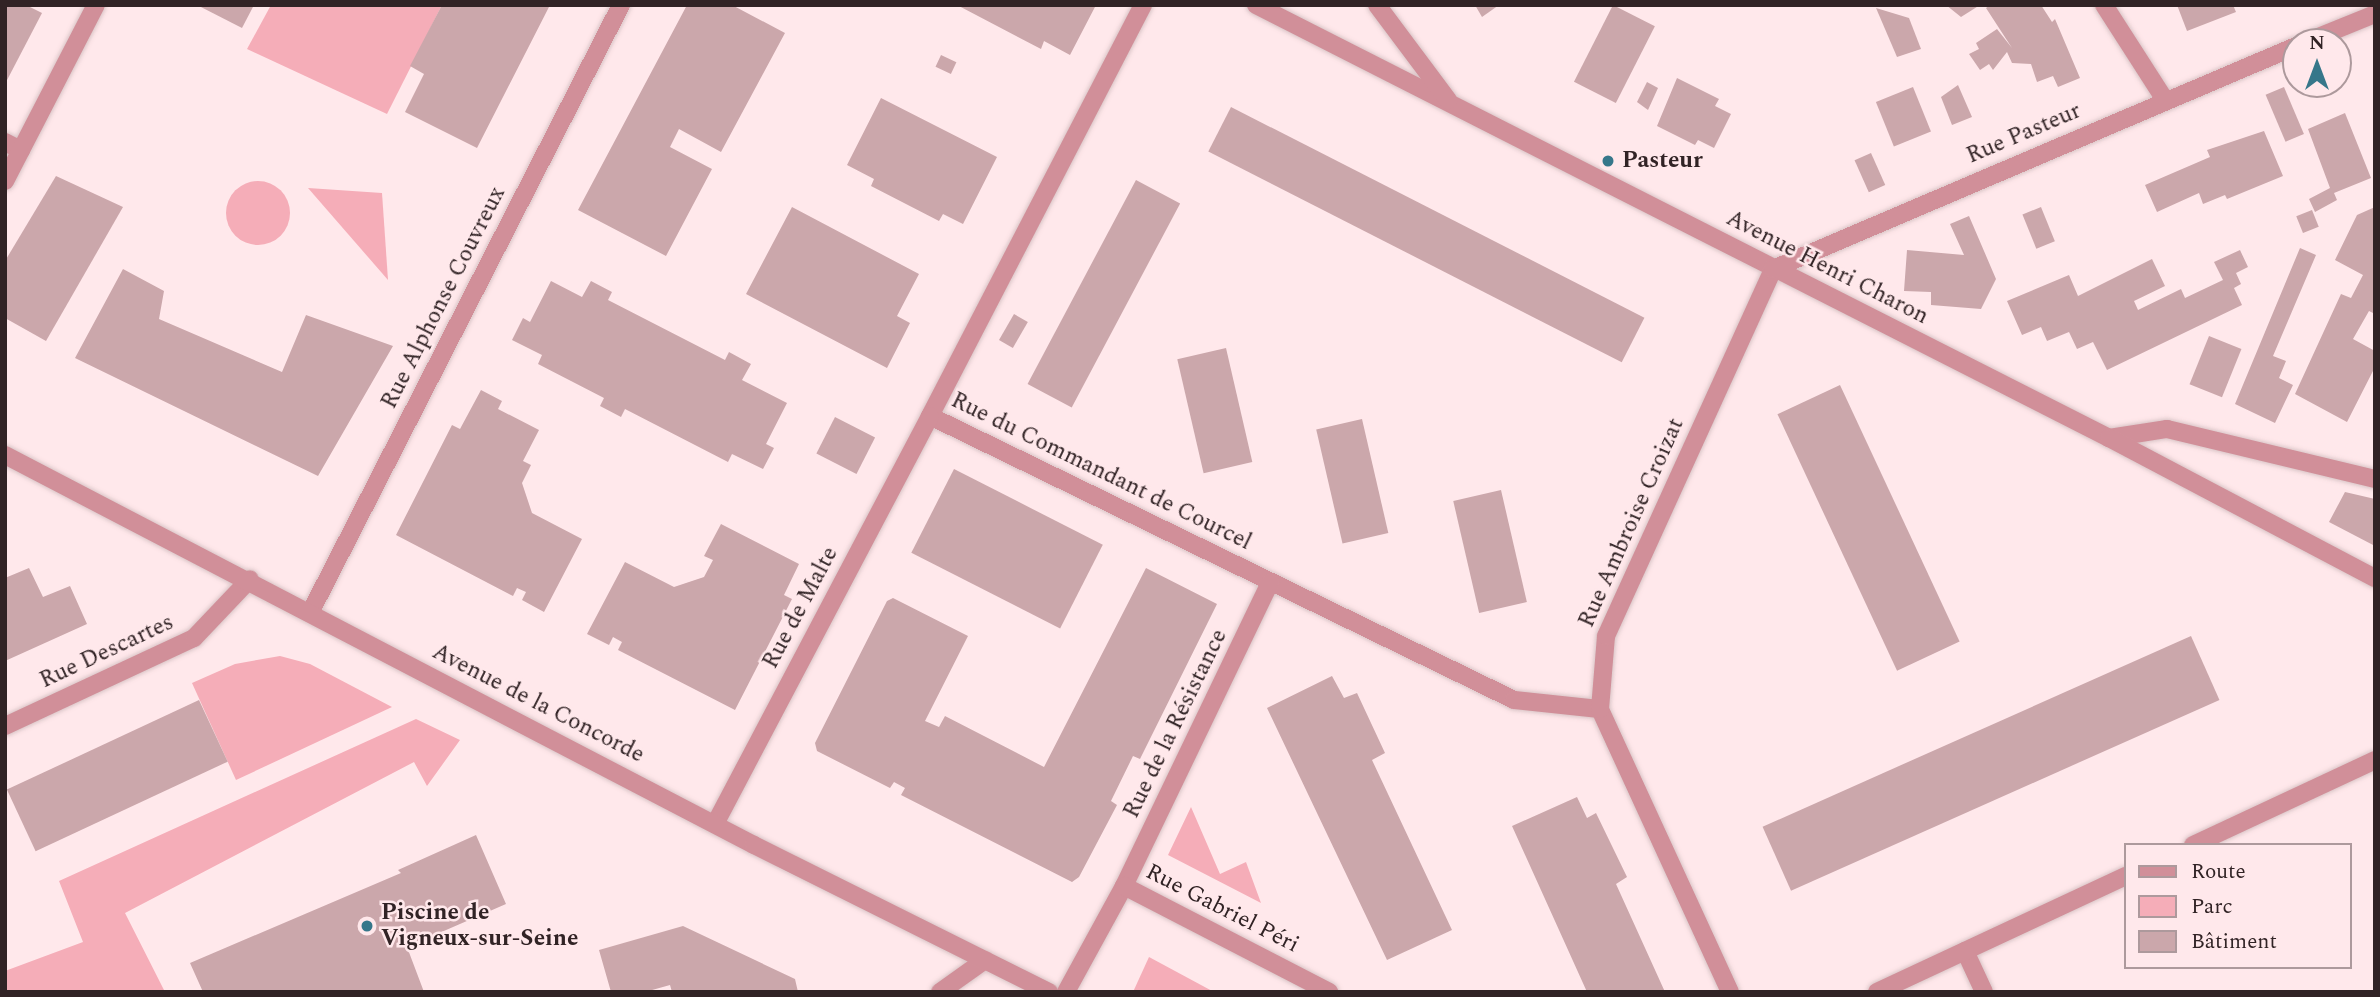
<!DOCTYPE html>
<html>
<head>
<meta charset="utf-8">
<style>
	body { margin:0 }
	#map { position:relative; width:2380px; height:997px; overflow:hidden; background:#ffe8eb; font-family:Spectral,serif }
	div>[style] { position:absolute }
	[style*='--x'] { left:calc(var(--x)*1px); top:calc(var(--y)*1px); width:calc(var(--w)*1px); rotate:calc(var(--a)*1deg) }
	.green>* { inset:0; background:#f5adb8 }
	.round { border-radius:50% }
	.building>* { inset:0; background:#cba7ab; transform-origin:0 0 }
	.roads { filter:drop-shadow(0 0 2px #dac5c7) drop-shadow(0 0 2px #dac5c7) }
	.service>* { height:18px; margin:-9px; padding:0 9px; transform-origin:9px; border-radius:9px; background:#d18f99 }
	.pedestrian>* { height:18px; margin:-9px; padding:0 9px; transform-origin:9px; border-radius:9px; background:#d18f99 }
	.minor>* { height:18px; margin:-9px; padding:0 9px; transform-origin:9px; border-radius:9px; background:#d18f99 }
	.tertiary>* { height:18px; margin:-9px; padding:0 9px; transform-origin:9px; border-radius:9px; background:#d18f99 }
	.dots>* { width:19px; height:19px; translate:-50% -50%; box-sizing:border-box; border:4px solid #ffe8eb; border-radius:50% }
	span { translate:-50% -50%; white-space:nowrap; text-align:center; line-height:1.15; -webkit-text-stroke:5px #ffe8eb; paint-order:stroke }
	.street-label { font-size:23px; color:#312325 }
	.poi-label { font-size:23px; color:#312325; font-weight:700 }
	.left { translate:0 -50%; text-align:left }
	.frame { position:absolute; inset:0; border:7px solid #312325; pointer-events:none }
	.legend { position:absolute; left:2124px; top:843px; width:228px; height:126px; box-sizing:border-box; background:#ffe8eb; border:2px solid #ad999c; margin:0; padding:9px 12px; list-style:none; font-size:21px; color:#312325 }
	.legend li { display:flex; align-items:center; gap:14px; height:35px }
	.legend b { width:35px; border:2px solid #ad999c }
	.north { position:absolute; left:2282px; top:28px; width:70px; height:70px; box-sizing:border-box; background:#ffe8eb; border:2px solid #ad999c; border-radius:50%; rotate:0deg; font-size:19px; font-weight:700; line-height:28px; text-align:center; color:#312325 }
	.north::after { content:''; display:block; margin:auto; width:24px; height:32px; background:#36778a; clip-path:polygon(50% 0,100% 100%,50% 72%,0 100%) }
</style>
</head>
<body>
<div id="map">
	<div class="green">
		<div style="clip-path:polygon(271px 5px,442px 5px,387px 114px,247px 49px)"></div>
		<div class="round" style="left:226px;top:181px;width:64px;height:64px"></div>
		<div style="clip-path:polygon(308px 188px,382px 193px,388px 280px)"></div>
		<div style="clip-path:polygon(280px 656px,310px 664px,392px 707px,236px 780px,192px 683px,235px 664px)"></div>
		<div style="clip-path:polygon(416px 719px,460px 740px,427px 786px,414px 762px,125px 913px,165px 992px,5px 992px,5px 971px,83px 942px,59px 881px)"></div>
		<div style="clip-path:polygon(1191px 807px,1220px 874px,1246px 862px,1261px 903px,1168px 855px)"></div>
		<div style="clip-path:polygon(1149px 957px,1214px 992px,1133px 992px)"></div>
	</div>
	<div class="building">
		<div style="clip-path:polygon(5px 5px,26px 5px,42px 13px,5px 84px)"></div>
		<div style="clip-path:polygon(197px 5px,254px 5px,242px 28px)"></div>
		<div style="clip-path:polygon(442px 5px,550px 5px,477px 148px,405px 112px,424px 74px,410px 66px)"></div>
		<div style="clip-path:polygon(687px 5px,732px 5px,785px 33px,721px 152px,679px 129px,670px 147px,712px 169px,666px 256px,578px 210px)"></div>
		<div style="clip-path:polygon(957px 5px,1096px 5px,1070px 55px,1044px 41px,1041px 49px)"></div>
		<div style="clip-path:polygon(1475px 5px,1499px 5px,1482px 17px)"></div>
		<div style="left:1613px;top:5px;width:47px;height:86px;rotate:27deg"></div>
		<div style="clip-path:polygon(1946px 5px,1980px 5px,1961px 17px)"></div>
		<div style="clip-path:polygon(1990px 5px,2041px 5px,2052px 22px,2055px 19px,2080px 78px,2058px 87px,2053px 76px,2037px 82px,2031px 64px,2012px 63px,2007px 52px,1993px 70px,1989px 64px,1980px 70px,1969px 54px,1979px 49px,1976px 43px,1997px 29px,2012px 48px,1986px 8px)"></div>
		<div style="clip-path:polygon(2177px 5px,2233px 5px,2236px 12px,2187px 31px)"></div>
		<div style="clip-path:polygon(1876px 8px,1909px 18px,1921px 49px,1897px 57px)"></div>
		<div style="left:941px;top:55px;width:17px;height:13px;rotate:25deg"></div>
		<div style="clip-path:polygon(1677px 78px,1719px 99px,1715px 106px,1731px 114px,1714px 148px,1698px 140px,1695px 145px,1657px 126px)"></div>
		<div style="clip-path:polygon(1647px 82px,1658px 88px,1648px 110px,1637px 102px)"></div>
		<div style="clip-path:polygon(1958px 85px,1972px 117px,1952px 125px,1941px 97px)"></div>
		<div style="left:1913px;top:87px;width:48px;height:40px;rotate:68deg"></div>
		<div style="left:2284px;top:87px;width:51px;height:20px;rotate:67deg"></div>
		<div style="clip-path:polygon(881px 98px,997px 157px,963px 224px,943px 214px,939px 221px,871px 186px,874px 179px,847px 165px)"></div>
		<div style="left:1231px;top:107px;width:464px;height:50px;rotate:27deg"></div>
		<div style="clip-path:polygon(2345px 113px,2371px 178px,2334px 193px,2337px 200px,2315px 212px,2309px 199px,2330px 188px,2308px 129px)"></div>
		<div style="clip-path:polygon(2264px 131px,2283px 176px,2227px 199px,2225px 195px,2203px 204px,2199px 193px,2157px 212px,2145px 185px,2210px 157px,2207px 150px)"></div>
		<div style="left:1871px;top:153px;width:35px;height:18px;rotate:66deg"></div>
		<div style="clip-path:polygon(56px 176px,123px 207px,46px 341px,5px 318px,5px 261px)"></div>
		<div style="left:1136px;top:180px;width:50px;height:231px;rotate:28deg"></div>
		<div style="clip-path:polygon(792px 207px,919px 274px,897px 316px,910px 323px,887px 368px,746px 294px)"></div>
		<div style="left:2041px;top:207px;width:37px;height:20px;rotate:68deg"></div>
		<div style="clip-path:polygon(2375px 207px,2375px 314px,2369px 311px,2353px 339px,2375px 351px,2375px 367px,2347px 422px,2295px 394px,2341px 294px,2351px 298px,2363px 275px,2335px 260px,2357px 215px)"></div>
		<div style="left:2312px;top:210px;width:18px;height:17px;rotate:68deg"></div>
		<div style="clip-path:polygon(1969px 216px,1996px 279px,1981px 309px,1931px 305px,1931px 292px,1904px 291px,1907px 250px,1964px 255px,1950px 224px)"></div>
		<div style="clip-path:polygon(2300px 248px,2316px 255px,2273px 356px,2286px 361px,2279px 378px,2293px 385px,2275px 423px,2235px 404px)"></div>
		<div style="clip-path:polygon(2240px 250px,2248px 267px,2236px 273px,2241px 284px,2234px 288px,2242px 305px,2107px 370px,2093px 342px,2077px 349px,2069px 332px,2047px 341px,2041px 327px,2022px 335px,2007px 301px,2069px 275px,2078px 296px,2152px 259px,2165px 286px,2134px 301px,2138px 310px,2181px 289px,2185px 298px,2223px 280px,2214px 262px)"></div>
		<div style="clip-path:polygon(123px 269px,164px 291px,159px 319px,282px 372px,306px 315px,393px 346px,318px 476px,75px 358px)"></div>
		<div style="clip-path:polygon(551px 281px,582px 297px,591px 281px,612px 292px,608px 300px,725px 360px,729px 352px,751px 364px,742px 380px,787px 403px,766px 444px,774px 448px,763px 469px,732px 454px,728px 462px,625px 409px,621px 417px,600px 406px,604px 398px,538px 364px,542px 355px,512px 340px,523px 318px,530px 322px)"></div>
		<div style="left:1014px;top:314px;width:16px;height:30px;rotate:30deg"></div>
		<div style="left:2209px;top:336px;width:35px;height:52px;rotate:22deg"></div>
		<div style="left:1226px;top:348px;width:117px;height:50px;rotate:77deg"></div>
		<div style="left:1840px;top:385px;width:283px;height:69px;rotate:65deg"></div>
		<div style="clip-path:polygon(481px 390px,502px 401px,498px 409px,539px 430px,523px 461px,531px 465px,522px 483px,532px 513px,582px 539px,544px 612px,522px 600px,526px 592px,517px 588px,513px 596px,396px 535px,452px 425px,460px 429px)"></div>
		<div style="left:835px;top:417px;width:45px;height:41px;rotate:27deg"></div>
		<div style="left:1362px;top:419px;width:117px;height:47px;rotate:77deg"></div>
		<div style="left:954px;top:469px;width:167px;height:94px;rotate:27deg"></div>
		<div style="left:1501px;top:490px;width:115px;height:49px;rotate:77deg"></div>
		<div style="clip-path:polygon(2345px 492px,2375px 499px,2375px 546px,2329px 522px)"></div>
		<div style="clip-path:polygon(721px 524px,799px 564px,784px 595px,792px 599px,735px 710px,618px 650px,622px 642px,613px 637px,609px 645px,587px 634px,625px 562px,674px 587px,704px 577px,713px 560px,704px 556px)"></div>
		<div style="clip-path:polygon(29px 568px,43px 597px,70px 586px,87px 624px,5px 661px,5px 578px)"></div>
		<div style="clip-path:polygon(1146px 568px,1217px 604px,1140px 759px,1133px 756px,1111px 801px,1117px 805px,1079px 877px,1072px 882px,901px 795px,905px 788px,894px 782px,890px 788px,817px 751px,815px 743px,887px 601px,893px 598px,968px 636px,925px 721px,939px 727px,945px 716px,1044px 767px)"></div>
		<div style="left:2191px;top:636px;width:70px;height:469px;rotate:66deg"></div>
		<div style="clip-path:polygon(1332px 676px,1344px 698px,1357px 693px,1385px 753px,1372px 760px,1452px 930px,1387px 960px,1267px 708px)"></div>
		<div style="left:199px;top:700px;width:68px;height:212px;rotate:65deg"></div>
		<div style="clip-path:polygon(1577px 797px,1587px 818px,1596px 813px,1627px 877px,1616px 884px,1665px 992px,1587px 992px,1512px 826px)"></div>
		<div style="clip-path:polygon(476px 835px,506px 904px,407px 947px,424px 992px,203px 992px,190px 963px,401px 873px,398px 870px)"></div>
		<div style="clip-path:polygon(683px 926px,795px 979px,798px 992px,672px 992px,670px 985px,645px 992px,611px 992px,599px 950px)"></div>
	</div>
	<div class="roads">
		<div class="service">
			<div style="--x:2109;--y:438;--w:59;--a:-8.8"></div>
			<div style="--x:2167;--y:429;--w:214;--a:13.5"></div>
		</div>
		<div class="pedestrian">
			<div style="--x:5;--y:142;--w:18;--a:27"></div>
		</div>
		<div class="minor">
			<div style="--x:1143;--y:5;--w:463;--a:117.4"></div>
			<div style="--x:930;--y:416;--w:649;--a:25.93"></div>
			<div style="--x:1514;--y:700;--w:86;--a:6"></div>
			<div style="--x:1256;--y:5;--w:957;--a:26.91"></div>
			<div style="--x:2109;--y:438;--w:301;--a:27.8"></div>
			<div style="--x:1377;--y:5;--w:119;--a:53.2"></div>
			<div style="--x:2104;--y:5;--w:113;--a:57.3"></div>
			<div style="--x:2306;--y:42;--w:74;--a:-22.1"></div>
			<div style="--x:5;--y:181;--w:198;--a:-62.7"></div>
			<div style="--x:310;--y:613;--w:683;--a:-62.91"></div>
			<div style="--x:5;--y:726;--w:208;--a:-25"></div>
			<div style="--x:194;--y:638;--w:81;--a:-46.5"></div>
			<div style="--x:715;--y:824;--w:461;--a:-62.2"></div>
			<div style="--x:2193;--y:845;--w:201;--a:-25"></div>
			<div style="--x:1124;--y:886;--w:337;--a:-64.3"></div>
			<div style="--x:1965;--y:951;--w:45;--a:65.1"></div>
			<div style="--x:940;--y:992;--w:55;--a:-35.4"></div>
			<div style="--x:1066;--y:992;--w:121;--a:-61.3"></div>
			<div style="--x:1124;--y:886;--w:231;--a:27.3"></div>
			<div style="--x:1730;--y:992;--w:311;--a:-114.7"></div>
			<div style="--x:1600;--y:709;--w:73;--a:-85.3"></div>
			<div style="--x:1606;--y:636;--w:403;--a:-65.5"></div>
			<div style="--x:1773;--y:269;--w:569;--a:-23.09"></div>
			<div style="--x:1877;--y:992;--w:275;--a:-25"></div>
		</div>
		<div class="tertiary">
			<div style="--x:5;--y:455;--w:844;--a:27.51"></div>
			<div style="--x:754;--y:845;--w:330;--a:26.5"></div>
		</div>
	</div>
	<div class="dots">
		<div style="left:1608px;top:161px;background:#36778a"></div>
		<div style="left:367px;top:926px;background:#36778a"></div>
	</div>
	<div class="street-label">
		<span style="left:2024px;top:134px;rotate:-23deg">Rue Pasteur</span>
		<span style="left:1827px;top:268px;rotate:27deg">Avenue Henri Charon</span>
		<span style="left:444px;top:298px;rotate:-63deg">Rue Alphonse Couvreux</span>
		<span style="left:1101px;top:472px;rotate:26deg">Rue du Commandant de Courcel</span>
		<span style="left:1632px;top:523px;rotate:-66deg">Rue Ambroise Croizat</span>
		<span style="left:801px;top:608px;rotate:-62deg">Rue de Malte</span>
		<span style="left:107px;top:652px;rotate:-25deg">Rue Descartes</span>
		<span style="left:538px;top:704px;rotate:27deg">Avenue de la Concorde</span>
		<span style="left:1176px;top:724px;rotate:-64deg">Rue de la Résistance</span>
		<span style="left:1222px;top:909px;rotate:27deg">Rue Gabriel Péri</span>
	</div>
	<div class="poi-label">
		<span class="left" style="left:1622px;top:161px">Pasteur</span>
		<span class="left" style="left:381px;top:926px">Piscine de<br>Vigneux-sur-Seine</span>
	</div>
	<div class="frame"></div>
	<ul class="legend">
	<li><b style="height:9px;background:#d18f99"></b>Route</li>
	<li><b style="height:19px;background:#f5adb8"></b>Parc</li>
	<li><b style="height:19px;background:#cba7ab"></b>Bâtiment</li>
	</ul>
	<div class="north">N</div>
</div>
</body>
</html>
